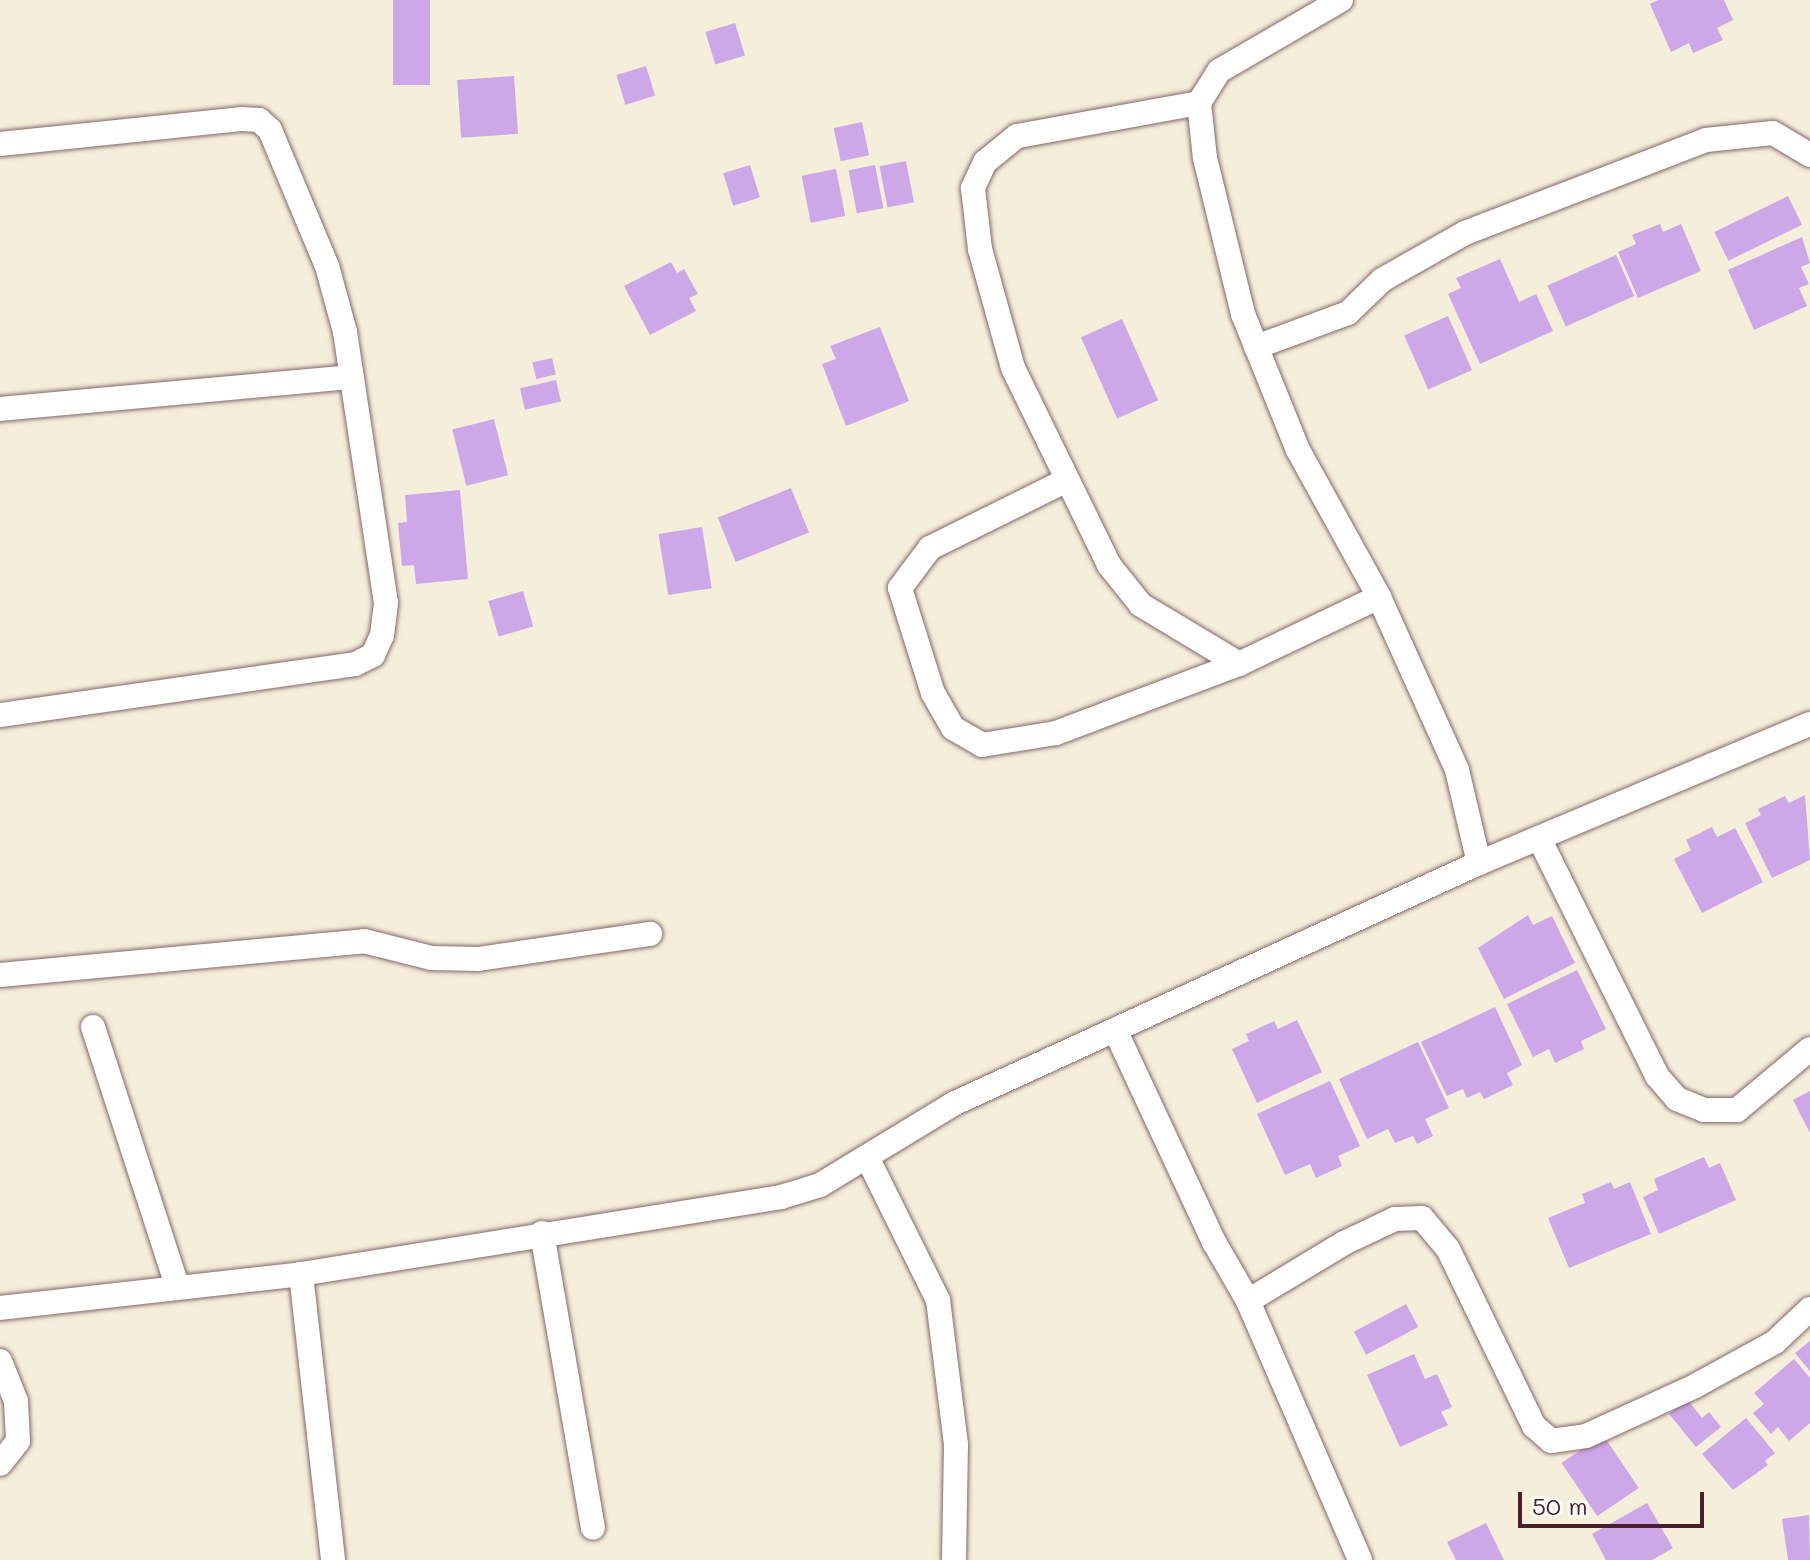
<!DOCTYPE html>
<html>
<head>
<meta charset="utf-8">
<style>
	body { margin:0 }
	#map { position:relative; width:1810px; height:1560px; overflow:hidden; background:#f5eedb; font-family:Mali,sans-serif }
	div>[style] { position:absolute }
	[style*='--x'] { left:calc(var(--x)*1px); top:calc(var(--y)*1px); width:calc(var(--w)*1px); rotate:calc(var(--a)*1deg) }
	.building>* { inset:0; background:#cea7e9; transform-origin:0 0 }
	.roads { filter:drop-shadow(0 0 2px #866769) drop-shadow(0 0 2px #866769) }
	.street>* { height:24px; margin:-12px; padding:0 12px; transform-origin:12px; border-radius:12px; background:#fff }
	span { translate:-50% -50%; white-space:nowrap; text-align:center; line-height:1.15; -webkit-text-stroke:7px #fdfcf7; paint-order:stroke }
	.scale { position:absolute; left:1518px; top:1492px; width:186px; height:36px; box-sizing:border-box; border:4px solid #4a1f2b; border-top:0; padding-left:10px; font-size:24px; line-height:28px; white-space:nowrap; color:#4a1f2b; -webkit-text-stroke:6px #fdfcf7; paint-order:stroke }
</style>
</head>
<body>
<div id="map">
	<div class="building">
		<div style="left:393px;top:0;width:37px;height:85px"></div>
		<div style="clip-path:polygon(1658px 0,1724px 0,1733px 20px,1717px 28px,1723px 40px,1693px 53px,1689px 43px,1671px 52px,1650px 4px)"></div>
		<div style="left:735px;top:23px;width:34px;height:31px;rotate:73deg"></div>
		<div style="left:646px;top:66px;width:31px;height:31px;rotate:73deg"></div>
		<div style="left:514px;top:76px;width:58px;height:57px;rotate:86deg"></div>
		<div style="left:862px;top:122px;width:34px;height:29px;rotate:78deg"></div>
		<div style="left:906px;top:161px;width:42px;height:27px;rotate:79deg"></div>
		<div style="left:750px;top:165px;width:34px;height:28px;rotate:73deg"></div>
		<div style="left:875px;top:165px;width:44px;height:27px;rotate:79deg"></div>
		<div style="left:836px;top:169px;width:48px;height:35px;rotate:79deg"></div>
		<div style="left:1788px;top:196px;width:32px;height:82px;rotate:64deg"></div>
		<div style="clip-path:polygon(1660px 224px,1663px 232px,1681px 224px,1701px 271px,1638px 298px,1618px 252px,1636px 244px,1632px 235px)"></div>
		<div style="clip-path:polygon(1802px 237px,1810px 263px,1801px 267px,1809px 284px,1799px 288px,1807px 306px,1754px 330px,1728px 270px)"></div>
		<div style="left:1616px;top:255px;width:45px;height:75px;rotate:66deg"></div>
		<div style="clip-path:polygon(1500px 259px,1519px 302px,1536px 294px,1553px 331px,1480px 364px,1448px 294px,1461px 288px,1456px 278px)"></div>
		<div style="clip-path:polygon(671px 262px,677px 273px,684px 269px,698px 294px,689px 298px,696px 311px,650px 335px,624px 286px)"></div>
		<div style="left:1448px;top:316px;width:59px;height:48px;rotate:66deg"></div>
		<div style="left:1122px;top:319px;width:89px;height:45px;rotate:66deg"></div>
		<div style="clip-path:polygon(880px 327px,909px 401px,846px 426px,822px 364px,836px 359px,830px 346px)"></div>
		<div style="left:552px;top:358px;width:17px;height:20px;rotate:77deg"></div>
		<div style="left:556px;top:380px;width:22px;height:37px;rotate:77deg"></div>
		<div style="left:494px;top:419px;width:58px;height:43px;rotate:76deg"></div>
		<div style="left:791px;top:488px;width:48px;height:79px;rotate:68deg"></div>
		<div style="clip-path:polygon(460px 490px,468px 579px,416px 584px,414px 565px,402px 566px,398px 523px,407px 522px,405px 495px)"></div>
		<div style="left:702px;top:527px;width:62px;height:44px;rotate:81deg"></div>
		<div style="left:523px;top:591px;width:37px;height:36px;rotate:74deg"></div>
		<div style="clip-path:polygon(1805px 795px,1810px 860px,1772px 878px,1745px 823px,1761px 815px,1758px 809px,1785px 796px,1789px 803px)"></div>
		<div style="clip-path:polygon(1712px 827px,1717px 837px,1735px 828px,1763px 882px,1702px 913px,1674px 859px,1691px 850px,1686px 840px)"></div>
		<div style="clip-path:polygon(1528px 915px,1533px 925px,1552px 916px,1575px 963px,1504px 999px,1478px 948px)"></div>
		<div style="clip-path:polygon(1577px 970px,1606px 1029px,1581px 1041px,1584px 1049px,1555px 1063px,1549px 1049px,1533px 1057px,1507px 1004px)"></div>
		<div style="clip-path:polygon(1495px 1007px,1522px 1065px,1507px 1073px,1513px 1085px,1484px 1099px,1480px 1092px,1467px 1098px,1463px 1089px,1447px 1096px,1421px 1042px)"></div>
		<div style="clip-path:polygon(1297px 1020px,1322px 1072px,1257px 1103px,1232px 1049px,1249px 1041px,1246px 1034px,1274px 1021px,1278px 1029px)"></div>
		<div style="clip-path:polygon(1418px 1042px,1449px 1108px,1425px 1119px,1433px 1136px,1417px 1144px,1413px 1136px,1395px 1143px,1388px 1129px,1367px 1139px,1339px 1079px)"></div>
		<div style="clip-path:polygon(1330px 1081px,1360px 1146px,1338px 1156px,1342px 1166px,1316px 1178px,1310px 1164px,1285px 1175px,1257px 1114px)"></div>
		<div style="clip-path:polygon(1810px 1091px,1810px 1133px,1793px 1100px)"></div>
		<div style="clip-path:polygon(1704px 1157px,1709px 1168px,1720px 1163px,1736px 1200px,1659px 1234px,1643px 1197px,1658px 1190px,1654px 1179px)"></div>
		<div style="clip-path:polygon(1611px 1182px,1614px 1189px,1630px 1182px,1651px 1234px,1569px 1268px,1548px 1218px,1585px 1203px,1582px 1194px)"></div>
		<div style="left:1406px;top:1304px;width:26px;height:59px;rotate:62deg"></div>
		<div style="clip-path:polygon(1810px 1341px,1810px 1371px,1795px 1353px)"></div>
		<div style="clip-path:polygon(1414px 1354px,1425px 1379px,1437px 1374px,1452px 1407px,1441px 1412px,1448px 1425px,1400px 1447px,1367px 1375px)"></div>
		<div style="clip-path:polygon(1794px 1359px,1810px 1378px,1810px 1423px,1789px 1441px,1778px 1427px,1771px 1434px,1753px 1413px,1764px 1404px,1754px 1393px)"></div>
		<div style="clip-path:polygon(1687px 1399px,1702px 1418px,1709px 1412px,1721px 1427px,1696px 1447px,1669px 1414px)"></div>
		<div style="clip-path:polygon(1746px 1418px,1775px 1453px,1765px 1461px,1768px 1465px,1733px 1490px,1702px 1454px)"></div>
		<div style="left:1603px;top:1435px;width:64px;height:50px;rotate:56deg"></div>
		<div style="clip-path:polygon(1647px 1503px,1673px 1548px,1652px 1560px,1606px 1560px,1592px 1534px)"></div>
		<div style="clip-path:polygon(1809px 1515px,1810px 1560px,1788px 1560px,1782px 1519px)"></div>
		<div style="clip-path:polygon(1486px 1523px,1504px 1560px,1456px 1560px,1447px 1542px)"></div>
	</div>
	<div class="roads">
		<div class="street">
			<div style="--x:1341;--y:0;--w:141;--a:149.8"></div>
			<div style="--x:1219;--y:71;--w:38;--a:122"></div>
			<div style="--x:1199;--y:103;--w:55;--a:83.8"></div>
			<div style="--x:1205;--y:158;--w:161;--a:76.3"></div>
			<div style="--x:1243;--y:314;--w:147;--a:68"></div>
			<div style="--x:1298;--y:450;--w:168;--a:61.1"></div>
			<div style="--x:1379;--y:597;--w:190;--a:65.7"></div>
			<div style="--x:1457;--y:770;--w:96;--a:76.7"></div>
			<div style="--x:1199;--y:103;--w:185;--a:169.7"></div>
			<div style="--x:1017;--y:136;--w:41;--a:140.9"></div>
			<div style="--x:985;--y:162;--w:29;--a:115"></div>
			<div style="--x:973;--y:188;--w:61;--a:83.5"></div>
			<div style="--x:980;--y:249;--w:123;--a:74.5"></div>
			<div style="--x:1013;--y:368;--w:219;--a:64"></div>
			<div style="--x:1109;--y:565;--w:51;--a:51.3"></div>
			<div style="--x:1141;--y:605;--w:114;--a:31"></div>
			<div style="--x:0;--y:144;--w:242;--a:-5.9"></div>
			<div style="--x:241;--y:119;--w:18;--a:3"></div>
			<div style="--x:259;--y:120;--w:15;--a:42"></div>
			<div style="--x:270;--y:130;--w:147;--a:67.3"></div>
			<div style="--x:327;--y:266;--w:68;--a:74.7"></div>
			<div style="--x:345;--y:332;--w:274;--a:81.4"></div>
			<div style="--x:386;--y:603;--w:32;--a:97"></div>
			<div style="--x:382;--y:635;--w:22;--a:114"></div>
			<div style="--x:373;--y:655;--w:20;--a:153"></div>
			<div style="--x:355;--y:664;--w:359;--a:171.8"></div>
			<div style="--x:1256;--y:347;--w:98;--a:-20.3"></div>
			<div style="--x:1348;--y:313;--w:47;--a:-44.1"></div>
			<div style="--x:1382;--y:280;--w:95;--a:-29.5"></div>
			<div style="--x:1465;--y:233;--w:258;--a:-21.1"></div>
			<div style="--x:1706;--y:140;--w:67;--a:-6"></div>
			<div style="--x:1773;--y:133;--w:43;--a:30.7"></div>
			<div style="--x:0;--y:409;--w:353;--a:-5.2"></div>
			<div style="--x:1067;--y:480;--w:153;--a:153.6"></div>
			<div style="--x:930;--y:548;--w:50;--a:126.9"></div>
			<div style="--x:900;--y:588;--w:110;--a:72.6"></div>
			<div style="--x:933;--y:693;--w:40;--a:60.3"></div>
			<div style="--x:953;--y:728;--w:34;--a:30"></div>
			<div style="--x:982;--y:745;--w:75;--a:-9.2"></div>
			<div style="--x:1056;--y:733;--w:196;--a:-20.7"></div>
			<div style="--x:1239;--y:664;--w:155;--a:-25.6"></div>
			<div style="--x:1539;--y:838;--w:266;--a:63.6"></div>
			<div style="--x:1657;--y:1076;--w:30;--a:49"></div>
			<div style="--x:1677;--y:1099;--w:29;--a:22"></div>
			<div style="--x:1704;--y:1110;--w:33;--a:0"></div>
			<div style="--x:1737;--y:1110;--w:95;--a:-39.9"></div>
			<div style="--x:0;--y:975;--w:366;--a:-5.3"></div>
			<div style="--x:364;--y:941;--w:69;--a:14.2"></div>
			<div style="--x:431;--y:958;--w:47;--a:1.2"></div>
			<div style="--x:478;--y:959;--w:174;--a:-8.3"></div>
			<div style="--x:93;--y:1027;--w:272;--a:72"></div>
			<div style="--x:1116;--y:1032;--w:232;--a:65"></div>
			<div style="--x:1214;--y:1242;--w:68;--a:60"></div>
			<div style="--x:1248;--y:1301;--w:282;--a:66.6"></div>
			<div style="--x:867;--y:1157;--w:160;--a:63.6"></div>
			<div style="--x:938;--y:1300;--w:146;--a:82.9"></div>
			<div style="--x:956;--y:1445;--w:115;--a:91"></div>
			<div style="--x:542;--y:1233;--w:299;--a:80.2"></div>
			<div style="--x:301;--y:1274;--w:288;--a:83.6"></div>
			<div style="--x:1248;--y:1301;--w:112;--a:-31.1"></div>
			<div style="--x:1344;--y:1243;--w:56;--a:-25.2"></div>
			<div style="--x:1395;--y:1219;--w:27;--a:-2"></div>
			<div style="--x:1422;--y:1218;--w:40;--a:50"></div>
			<div style="--x:1448;--y:1249;--w:197;--a:64.1"></div>
			<div style="--x:1534;--y:1426;--w:23;--a:41"></div>
			<div style="--x:1551;--y:1441;--w:35;--a:-8"></div>
			<div style="--x:1586;--y:1436;--w:120;--a:-24.6"></div>
			<div style="--x:1695;--y:1386;--w:91;--a:-28.8"></div>
			<div style="--x:1775;--y:1342;--w:48;--a:-43.3"></div>
			<div style="--x:0;--y:1308;--w:303;--a:-6.4"></div>
			<div style="--x:301;--y:1274;--w:486;--a:-9.1"></div>
			<div style="--x:781;--y:1197;--w:41;--a:-17.1"></div>
			<div style="--x:820;--y:1185;--w:156;--a:-31.3"></div>
			<div style="--x:953;--y:1104;--w:579;--a:-24.62"></div>
			<div style="--x:1479;--y:863;--w:359;--a:-22.8"></div>
			<div style="--x:0;--y:1361;--w:43;--a:68.2"></div>
			<div style="--x:16;--y:1401;--w:40;--a:87.1"></div>
			<div style="--x:18;--y:1441;--w:29;--a:128"></div>
		</div>
	</div>
	<div class="scale">50 m</div>
</div>
</body>
</html>
